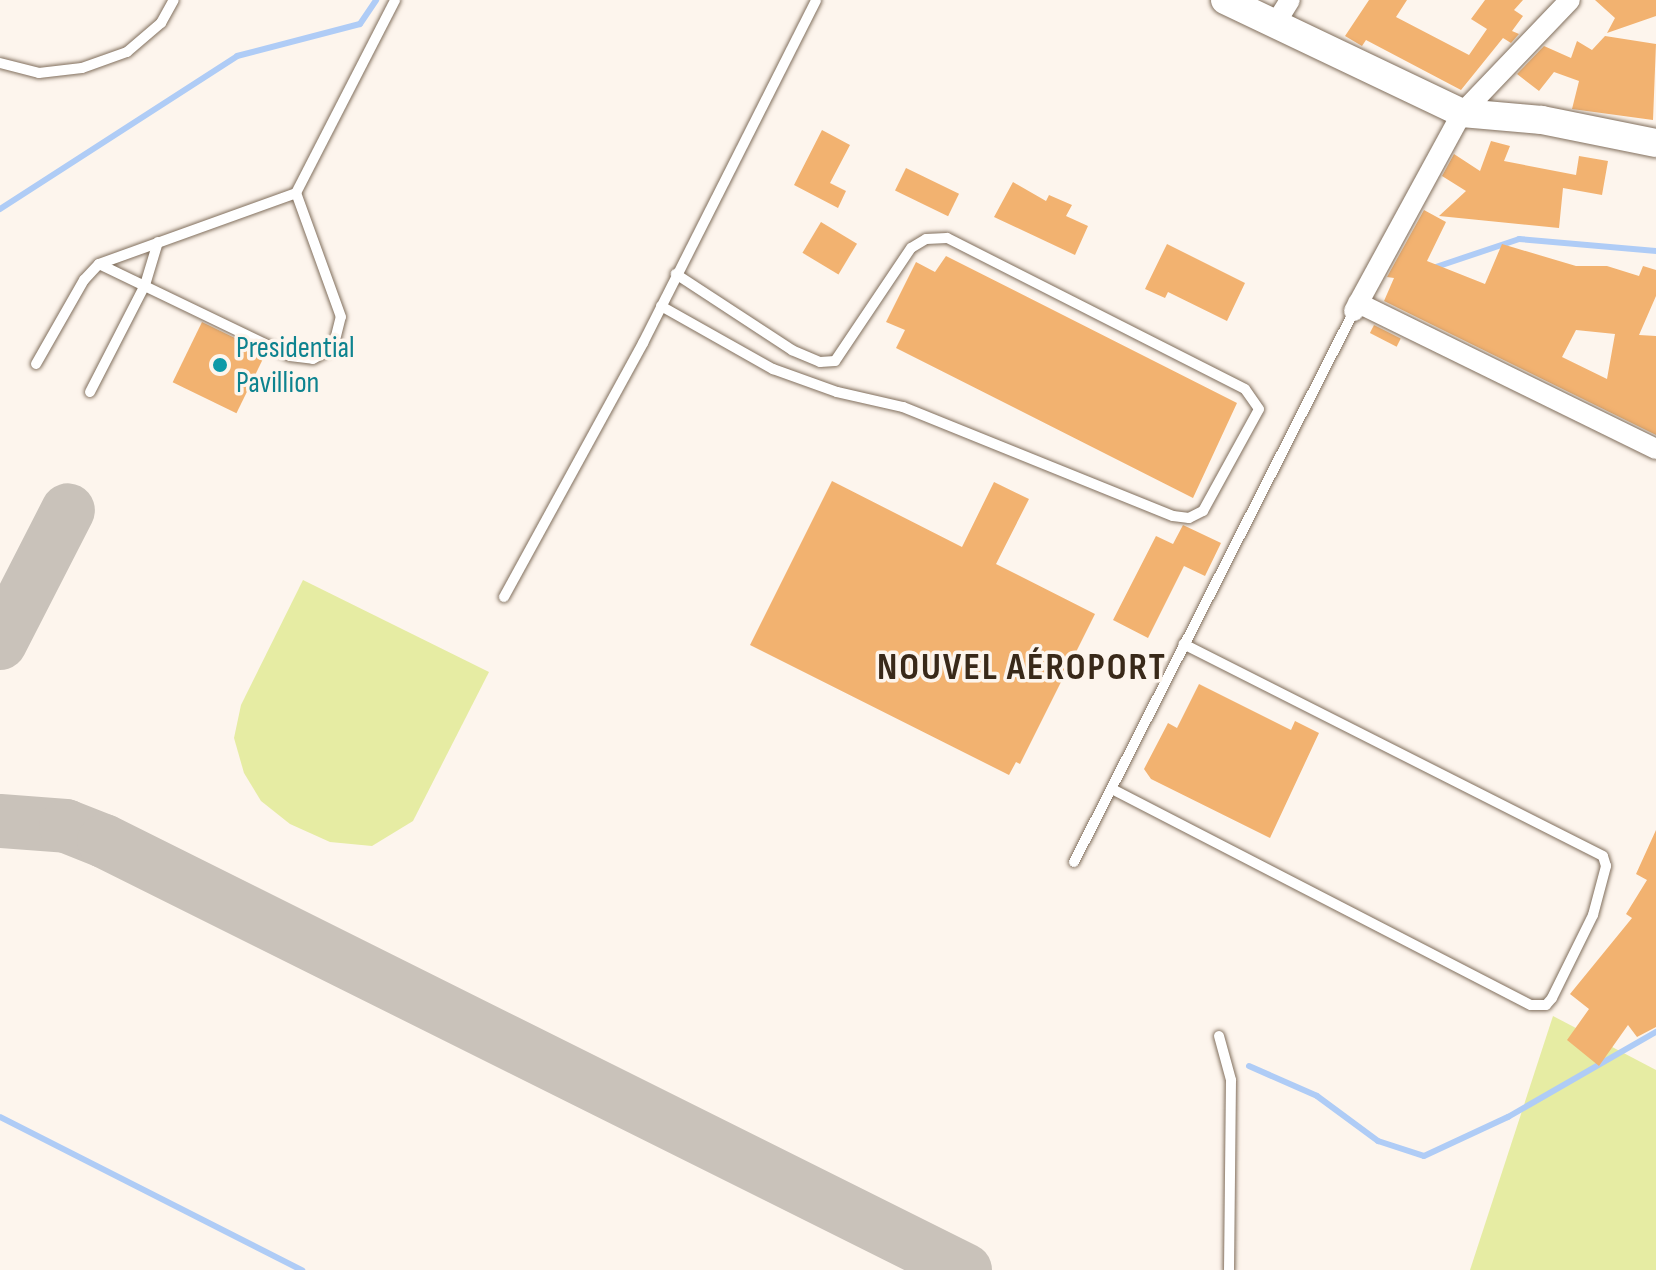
<!DOCTYPE html>
<html>
<head>
<meta charset="utf-8">
<style>
	body { margin:0 }
	#map { position:relative; width:1656px; height:1270px; overflow:hidden; background:#fdf5ed; font-family:"Sofia Sans Condensed",sans-serif }
	div>[style] { position:absolute }
	[style*='--x'] { left:calc(var(--x)*1px); top:calc(var(--y)*1px); width:calc(var(--w)*1px); rotate:calc(var(--a)*1deg) }
	.green>* { inset:0; background:#e6eca3 }
	.stream>* { height:6px; margin:-3px; padding:0 3px; transform-origin:3px; border-radius:3px; background:#afccf6 }
	.taxiway>* { height:54px; margin:-27px; padding:0 27px; transform-origin:27px; border-radius:27px; background:#c9c2ba }
	.building>* { inset:0; background:#f2b270; transform-origin:0 0 }
	.roads { filter:drop-shadow(0 0 2px #816f5d) drop-shadow(0 0 2px #816f5d) }
	.lane>* { height:10px; margin:-5px; padding:0 5px; transform-origin:5px; border-radius:5px; background:#fff }
	.street>* { height:20px; margin:-10px; padding:0 10px; transform-origin:10px; border-radius:10px; background:#fff }
	.secondary>* { height:28px; margin:-14px; padding:0 14px; transform-origin:14px; border-radius:14px; background:#fff }
	.dots>* { width:22px; height:22px; translate:-50% -50%; box-sizing:border-box; border:4px solid #fdf5ed; border-radius:50% }
	span { translate:-50% -50%; white-space:nowrap; text-align:center; line-height:1.15; -webkit-text-stroke:7px #fdf5ed; paint-order:stroke }
	.culture-label { font-size:30px; color:#0d838f }
	.left { translate:0 -50%; text-align:left }
	.district-label { font-size:38px; color:#392919; font-weight:700; letter-spacing:2px }
</style>
</head>
<body>
<div id="map">
	<div class="green">
		<div style="clip-path:polygon(303px 580px,489px 672px,413px 821px,372px 846px,330px 842px,290px 824px,261px 801px,244px 773px,234px 738px,241px 705px)"></div>
		<div style="clip-path:polygon(1553px 1016px,1656px 1070px,1656px 1270px,1470px 1270px)"></div>
	</div>
	<div class="stream">
		<div style="--x:0;--y:209;--w:282;--a:-32.8"></div>
		<div style="--x:237;--y:56;--w:127;--a:-14.6"></div>
		<div style="--x:360;--y:24;--w:29;--a:-56"></div>
		<div style="--x:1433;--y:268;--w:91;--a:-18.6"></div>
		<div style="--x:1519;--y:239;--w:138;--a:5"></div>
		<div style="--x:1249;--y:1066;--w:74;--a:23.8"></div>
		<div style="--x:1317;--y:1096;--w:76;--a:36.4"></div>
		<div style="--x:1378;--y:1141;--w:48;--a:18.1"></div>
		<div style="--x:1424;--y:1156;--w:93;--a:-24.9"></div>
		<div style="--x:1508;--y:1117;--w:171;--a:-29.9"></div>
		<div style="--x:0;--y:1117;--w:339;--a:26.9"></div>
	</div>
	<div class="taxiway">
		<div style="--x:0;--y:643;--w:149;--a:-62.9"></div>
		<div style="--x:0;--y:821;--w:66;--a:4.3"></div>
		<div style="--x:66;--y:826;--w:41;--a:21.5"></div>
		<div style="--x:104;--y:841;--w:962;--a:26.49"></div>
	</div>
	<div class="building">
		<div style="clip-path:polygon(1369px 0,1407px 0,1396px 17px,1469px 55px,1487px 29px,1471px 19px,1485px 0,1523px 0,1514px 10px,1523px 16px,1512px 31px,1519px 34px,1511px 43px,1503px 38px,1461px 90px,1366px 40px,1362px 46px,1345px 36px)"></div>
		<div style="clip-path:polygon(1595px 0,1656px 0,1656px 16px,1607px 33px,1615px 18px)"></div>
		<div style="clip-path:polygon(1605px 36px,1656px 44px,1653px 120px,1572px 109px,1579px 81px,1554px 72px,1539px 91px,1517px 74px,1544px 46px,1571px 58px,1577px 41px,1592px 50px)"></div>
		<div style="clip-path:polygon(822px 130px,850px 145px,830px 183px,846px 191px,838px 208px,794px 185px)"></div>
		<div style="clip-path:polygon(1491px 141px,1510px 146px,1504px 161px,1576px 175px,1579px 156px,1608px 161px,1602px 195px,1563px 188px,1559px 228px,1439px 216px,1466px 191px,1442px 176px,1454px 154px,1480px 171px)"></div>
		<div style="left:906px;top:168px;width:59px;height:25px;rotate:26deg"></div>
		<div style="clip-path:polygon(1013px 182px,1046px 201px,1049px 195px,1072px 205px,1066px 216px,1088px 226px,1075px 255px,994px 217px)"></div>
		<div style="clip-path:polygon(evenodd,1424px 210px,1446px 222px,1427px 261px,1485px 284px,1502px 244px,1576px 266px,1607px 266px,1639px 276px,1643px 266px,1656px 270px,1656px 296px,1639px 335px,1656px 336px,1656px 435px,1384px 301px,1394px 278px,1387px 277px,1424px 210px,1576px 330px,1615px 334px,1607px 379px,1562px 357px,1576px 330px)"></div>
		<div style="left:821px;top:222px;width:42px;height:36px;rotate:31deg"></div>
		<div style="clip-path:polygon(1167px 244px,1245px 283px,1227px 321px,1168px 292px,1165px 298px,1145px 289px)"></div>
		<div style="clip-path:polygon(946px 256px,1237px 403px,1193px 498px,896px 348px,905px 330px,886px 322px,916px 262px,935px 272px)"></div>
		<div style="left:202px;top:322px;width:71px;height:67px;rotate:26deg"></div>
		<div style="left:1374px;top:325px;width:30px;height:9px;rotate:27deg"></div>
		<div style="clip-path:polygon(832px 481px,962px 547px,994px 482px,1029px 499px,996px 564px,1095px 614px,1020px 764px,1016px 762px,1009px 775px,750px 645px)"></div>
		<div style="clip-path:polygon(1183px 525px,1221px 543px,1205px 576px,1184px 566px,1148px 638px,1113px 620px,1156px 536px,1173px 544px)"></div>
		<div style="clip-path:polygon(1199px 684px,1291px 730px,1295px 721px,1319px 733px,1270px 838px,1151px 779px,1144px 769px,1168px 723px,1177px 728px)"></div>
		<div style="clip-path:polygon(1656px 830px,1656px 1027px,1637px 1037px,1628px 1025px,1599px 1066px,1567px 1040px,1589px 1009px,1570px 994px,1632px 918px,1626px 914px,1647px 880px,1636px 874px)"></div>
	</div>
	<div class="roads">
		<div class="lane">
			<div style="--x:0;--y:63;--w:40;--a:14.4"></div>
			<div style="--x:39;--y:73;--w:43;--a:-6.6"></div>
			<div style="--x:82;--y:68;--w:48;--a:-19.6"></div>
			<div style="--x:127;--y:52;--w:45;--a:-40.5"></div>
			<div style="--x:161;--y:23;--w:26;--a:-61"></div>
			<div style="--x:99;--y:264;--w:212;--a:25.7"></div>
			<div style="--x:290;--y:356;--w:23;--a:7"></div>
			<div style="--x:313;--y:359;--w:23;--a:-29"></div>
			<div style="--x:333;--y:348;--w:32;--a:-76"></div>
			<div style="--x:341;--y:317;--w:132;--a:-109.9"></div>
			<div style="--x:661;--y:306;--w:129;--a:29.4"></div>
			<div style="--x:773;--y:369;--w:68;--a:19.8"></div>
			<div style="--x:837;--y:392;--w:68;--a:12.8"></div>
			<div style="--x:903;--y:407;--w:291;--a:22"></div>
			<div style="--x:1173;--y:516;--w:16;--a:7"></div>
			<div style="--x:1189;--y:518;--w:16;--a:-27"></div>
			<div style="--x:1203;--y:511;--w:116;--a:-61.2"></div>
			<div style="--x:1259;--y:409;--w:24;--a:-125"></div>
			<div style="--x:1245;--y:389;--w:334;--a:-153.1"></div>
			<div style="--x:947;--y:238;--w:21;--a:177"></div>
			<div style="--x:926;--y:239;--w:17;--a:149"></div>
			<div style="--x:911;--y:248;--w:136;--a:123.9"></div>
			<div style="--x:835;--y:361;--w:15;--a:176"></div>
			<div style="--x:820;--y:362;--w:30;--a:-157"></div>
			<div style="--x:792;--y:350;--w:139;--a:-146.8"></div>
			<div style="--x:36;--y:364;--w:97;--a:-60.3"></div>
			<div style="--x:84;--y:280;--w:22;--a:-47"></div>
			<div style="--x:99;--y:264;--w:209;--a:-19.8"></div>
			<div style="--x:296;--y:193;--w:217;--a:-62.8"></div>
			<div style="--x:90;--y:392;--w:120;--a:-62.8"></div>
			<div style="--x:145;--y:285;--w:45;--a:-73.2"></div>
			<div style="--x:504;--y:597;--w:290;--a:-61.3"></div>
			<div style="--x:643;--y:343;--w:384;--a:-63.2"></div>
			<div style="--x:1112;--y:789;--w:471;--a:27.3"></div>
			<div style="--x:1531;--y:1005;--w:15;--a:0"></div>
			<div style="--x:1546;--y:1005;--w:9;--a:-49"></div>
			<div style="--x:1552;--y:998;--w:93;--a:-63.7"></div>
			<div style="--x:1593;--y:915;--w:51;--a:-75.1"></div>
			<div style="--x:1606;--y:866;--w:10;--a:-107"></div>
			<div style="--x:1603;--y:856;--w:470;--a:-153.2"></div>
			<div style="--x:1074;--y:862;--w:618;--a:-63.06"></div>
			<div style="--x:1219;--y:1036;--w:46;--a:74.7"></div>
			<div style="--x:1231;--y:1080;--w:190;--a:90.6"></div>
		</div>
		<div class="street">
			<div style="--x:1275;--y:24;--w:28;--a:-58"></div>
			<div style="--x:1358;--y:303;--w:332;--a:26.1"></div>
			<div style="--x:1354;--y:311;--w:226;--a:-61.4"></div>
			<div style="--x:1462;--y:113;--w:156;--a:-46.3"></div>
		</div>
		<div class="secondary">
			<div style="--x:1225;--y:0;--w:263;--a:25.5"></div>
			<div style="--x:1462;--y:113;--w:80;--a:5"></div>
			<div style="--x:1542;--y:120;--w:116;--a:11.4"></div>
		</div>
	</div>
	<div class="dots">
		<div style="left:220px;top:365px;background:#0f9aa8"></div>
	</div>
	<div class="culture-label">
		<span class="left" style="left:236px;top:365px">Presidential<br>Pavillion</span>
	</div>
	<div class="district-label">
		<span style="left:1022px;top:668px">NOUVEL AÉROPORT</span>
	</div>
</div>
</body>
</html>
